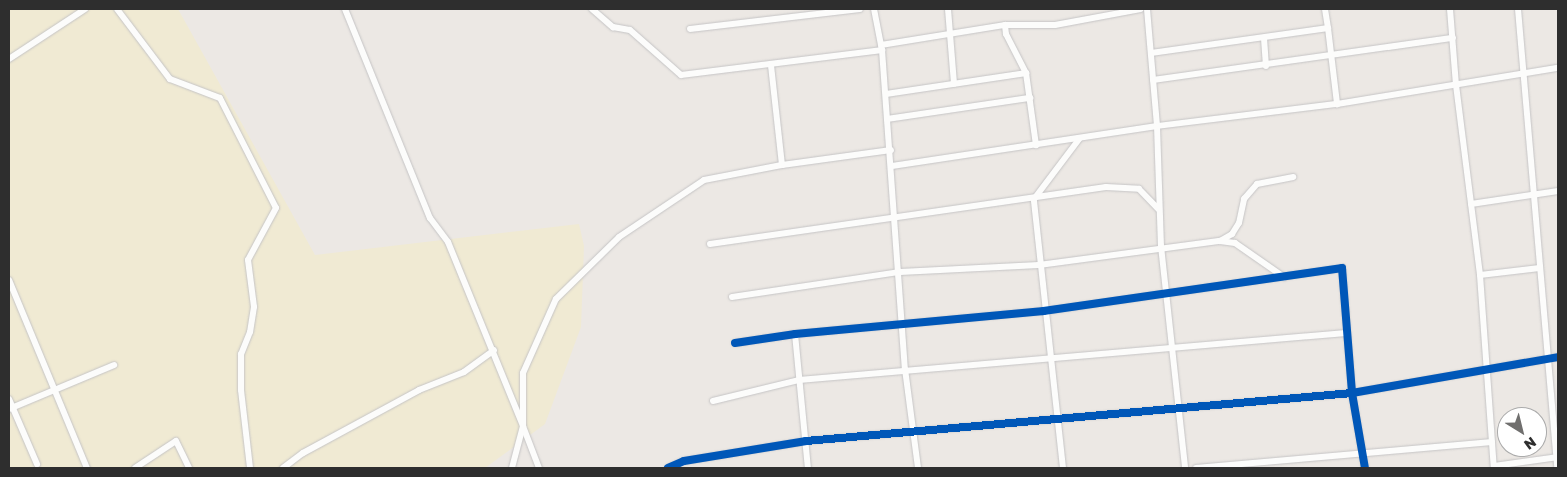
<!DOCTYPE html>
<html>
<head>
<meta charset="utf-8">
<style>
	body { margin:0 }
	#map { position:relative; width:1567px; height:477px; overflow:hidden; background:#ece8e4; font-family:"Golos Text",sans-serif }
	div>[style] { position:absolute }
	[style*='--x'] { left:calc(var(--x)*1px); top:calc(var(--y)*1px); width:calc(var(--w)*1px); rotate:calc(var(--a)*1deg) }
	.sand>* { inset:0; background:#f0ead3 }
	.roads { filter:drop-shadow(0 0 1px #c5c4c5) drop-shadow(0 0 1px #c5c4c5) }
	.minor>* { height:6px; margin:-3px; padding:0 3px; transform-origin:3px; border-radius:3px; background:#fcfcfb }
	.cycleway>* { height:8px; margin:-4px; padding:0 4px; transform-origin:4px; border-radius:4px; background:#0057b8 }
	span { translate:-50% -50%; white-space:nowrap; text-align:center; line-height:1.15; -webkit-text-stroke:4.5px #fff; paint-order:stroke }
	.frame { position:absolute; inset:0; border:10px solid #2e2e2e; pointer-events:none }
	.north { position:absolute; left:1497px; top:407px; width:50px; height:50px; box-sizing:border-box; background:#fff; border:1px solid #ababab; border-radius:50%; rotate:144deg; font-size:14px; font-weight:700; line-height:20px; text-align:center; color:#2e2e2e }
	.north::after { content:''; display:block; margin:auto; width:18px; height:22px; background:#706f6e; clip-path:polygon(50% 0,100% 100%,50% 72%,0 100%) }
</style>
</head>
<body>
<div id="map">
	<div class="sand">
		<div style="clip-path:polygon(9px 9px,178px 9px,315px 255px,579px 224px,584px 246px,581px 327px,545px 424px,485px 468px,9px 468px)"></div>
	</div>
	<div class="roads">
		<div class="minor">
			<div style="--x:117;--y:9;--w:88;--a:52.9"></div>
			<div style="--x:170;--y:79;--w:53;--a:20.8"></div>
			<div style="--x:220;--y:98;--w:123;--a:63"></div>
			<div style="--x:276;--y:208;--w:59;--a:118.3"></div>
			<div style="--x:248;--y:260;--w:47;--a:82.7"></div>
			<div style="--x:254;--y:307;--w:25;--a:99"></div>
			<div style="--x:250;--y:332;--w:24;--a:112"></div>
			<div style="--x:241;--y:354;--w:36;--a:90"></div>
			<div style="--x:241;--y:390;--w:79;--a:83.4"></div>
			<div style="--x:345;--y:9;--w:226;--a:67.9"></div>
			<div style="--x:430;--y:218;--w:30;--a:53"></div>
			<div style="--x:448;--y:242;--w:199;--a:67.8"></div>
			<div style="--x:523;--y:426;--w:43;--a:104.7"></div>
			<div style="--x:592;--y:9;--w:28;--a:41"></div>
			<div style="--x:613;--y:27;--w:17;--a:10"></div>
			<div style="--x:630;--y:30;--w:68;--a:41.4"></div>
			<div style="--x:681;--y:75;--w:203;--a:-7.1"></div>
			<div style="--x:874;--y:9;--w:42;--a:79"></div>
			<div style="--x:882;--y:50;--w:320;--a:85.9"></div>
			<div style="--x:905;--y:369;--w:100;--a:82.5"></div>
			<div style="--x:948;--y:9;--w:75;--a:85.4"></div>
			<div style="--x:1147;--y:9;--w:117;--a:85.1"></div>
			<div style="--x:1157;--y:126;--w:120;--a:88.1"></div>
			<div style="--x:1161;--y:246;--w:223;--a:83.8"></div>
			<div style="--x:1450;--y:9;--w:76;--a:85.5"></div>
			<div style="--x:1456;--y:85;--w:192;--a:82.8"></div>
			<div style="--x:1480;--y:275;--w:194;--a:85.9"></div>
			<div style="--x:1518;--y:9;--w:461;--a:85.1"></div>
			<div style="--x:1005;--y:25;--w:9;--a:84"></div>
			<div style="--x:1006;--y:34;--w:44;--a:62.9"></div>
			<div style="--x:1328;--y:28;--w:77;--a:83.2"></div>
			<div style="--x:690;--y:29;--w:171;--a:-6.7"></div>
			<div style="--x:1264;--y:38;--w:28;--a:86"></div>
			<div style="--x:881;--y:45;--w:126;--a:-9.2"></div>
			<div style="--x:1005;--y:25;--w:50;--a:0"></div>
			<div style="--x:1055;--y:25;--w:87;--a:-10.5"></div>
			<div style="--x:1151;--y:53;--w:179;--a:-8"></div>
			<div style="--x:1328;--y:28;--w:19;--a:-99"></div>
			<div style="--x:9;--y:59;--w:91;--a:-33.3"></div>
			<div style="--x:1153;--y:80;--w:303;--a:-8"></div>
			<div style="--x:886;--y:94;--w:142;--a:-8.5"></div>
			<div style="--x:1026;--y:73;--w:73;--a:82.1"></div>
			<div style="--x:887;--y:119;--w:145;--a:-8.4"></div>
			<div style="--x:782;--y:165;--w:110;--a:-7.8"></div>
			<div style="--x:892;--y:166;--w:268;--a:-8.6"></div>
			<div style="--x:1157;--y:126;--w:181;--a:-7"></div>
			<div style="--x:1337;--y:104;--w:224;--a:-9.3"></div>
			<div style="--x:1471;--y:204;--w:88;--a:-8.5"></div>
			<div style="--x:1220;--y:241;--w:14;--a:-30"></div>
			<div style="--x:1232;--y:234;--w:13;--a:-58"></div>
			<div style="--x:1239;--y:223;--w:25;--a:-78"></div>
			<div style="--x:1244;--y:199;--w:20;--a:-49"></div>
			<div style="--x:1257;--y:184;--w:37;--a:-11"></div>
			<div style="--x:710;--y:244;--w:400;--a:-8.2"></div>
			<div style="--x:1106;--y:187;--w:33;--a:3"></div>
			<div style="--x:1139;--y:189;--w:28;--a:46"></div>
			<div style="--x:1480;--y:275;--w:60;--a:-6.7"></div>
			<div style="--x:9;--y:280;--w:204;--a:67.5"></div>
			<div style="--x:732;--y:297;--w:170;--a:-8.5"></div>
			<div style="--x:900;--y:272;--w:139;--a:-2.9"></div>
			<div style="--x:1039;--y:265;--w:183;--a:-7.6"></div>
			<div style="--x:1220;--y:241;--w:15;--a:8"></div>
			<div style="--x:1235;--y:243;--w:60;--a:34.8"></div>
			<div style="--x:795;--y:334;--w:135;--a:84.5"></div>
			<div style="--x:735;--y:343;--w:61;--a:-8.5"></div>
			<div style="--x:795;--y:334;--w:250;--a:-5.3"></div>
			<div style="--x:1044;--y:311;--w:301;--a:-8.2"></div>
			<div style="--x:1342;--y:268;--w:125;--a:85.4"></div>
			<div style="--x:1352;--y:393;--w:76;--a:80.2"></div>
			<div style="--x:9;--y:399;--w:71;--a:66.7"></div>
			<div style="--x:713;--y:401;--w:89;--a:-13.7"></div>
			<div style="--x:799;--y:380;--w:549;--a:-4.91"></div>
			<div style="--x:9;--y:409;--w:114;--a:-22.7"></div>
			<div style="--x:1494;--y:466;--w:65;--a:-8"></div>
			<div style="--x:135;--y:468;--w:49;--a:-33.4"></div>
			<div style="--x:176;--y:441;--w:30;--a:64"></div>
			<div style="--x:283;--y:468;--w:25;--a:-37"></div>
			<div style="--x:303;--y:453;--w:132;--a:-28.5"></div>
			<div style="--x:419;--y:390;--w:48;--a:-21.8"></div>
			<div style="--x:464;--y:372;--w:37;--a:-36"></div>
			<div style="--x:539;--y:468;--w:45;--a:-110.9"></div>
			<div style="--x:523;--y:426;--w:53;--a:-90"></div>
			<div style="--x:523;--y:373;--w:81;--a:-66"></div>
			<div style="--x:556;--y:299;--w:88;--a:-44.5"></div>
			<div style="--x:619;--y:237;--w:102;--a:-33.8"></div>
			<div style="--x:704;--y:180;--w:79;--a:-10.9"></div>
			<div style="--x:782;--y:165;--w:101;--a:-96.3"></div>
			<div style="--x:668;--y:468;--w:17;--a:-24"></div>
			<div style="--x:684;--y:461;--w:124;--a:-9.3"></div>
			<div style="--x:806;--y:441;--w:548;--a:-5.02"></div>
			<div style="--x:1352;--y:393;--w:209;--a:-9.9"></div>
			<div style="--x:1063;--y:468;--w:271;--a:-96.2"></div>
			<div style="--x:1034;--y:199;--w:76;--a:-53"></div>
			<div style="--x:1196;--y:468;--w:297;--a:-5"></div>
		</div>
	</div>
	<div class="cycleway">
		<div style="--x:735;--y:343;--w:61;--a:-8.5"></div>
		<div style="--x:795;--y:334;--w:250;--a:-5.3"></div>
		<div style="--x:1044;--y:311;--w:301;--a:-8.2"></div>
		<div style="--x:1342;--y:268;--w:125;--a:85.4"></div>
		<div style="--x:1352;--y:393;--w:76;--a:80.2"></div>
		<div style="--x:668;--y:468;--w:17;--a:-24"></div>
		<div style="--x:684;--y:461;--w:124;--a:-9.3"></div>
		<div style="--x:806;--y:441;--w:548;--a:-5.02"></div>
		<div style="--x:1352;--y:393;--w:209;--a:-9.9"></div>
	</div>
	<div class="frame"></div>
	<div class="north">N</div>
</div>
</body>
</html>
